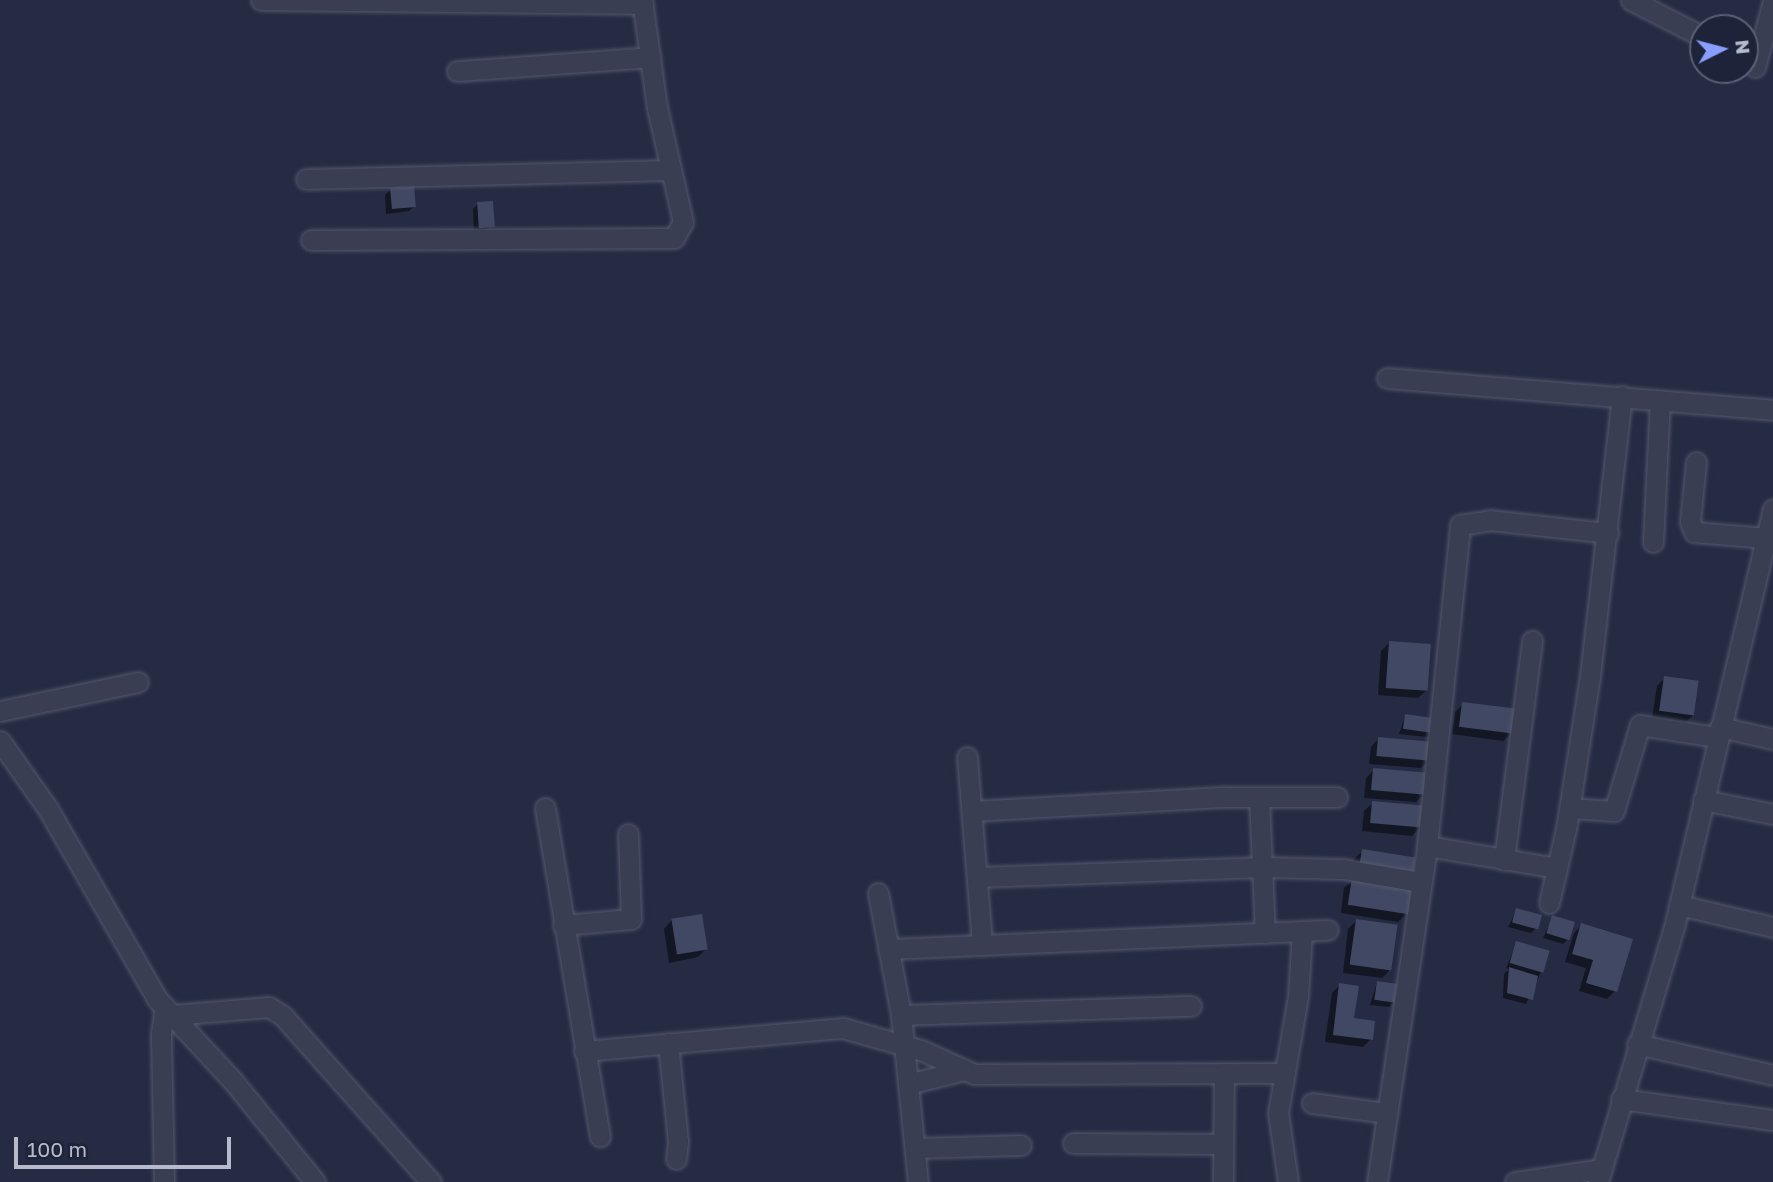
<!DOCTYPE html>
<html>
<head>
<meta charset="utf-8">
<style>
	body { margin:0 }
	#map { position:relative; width:1773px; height:1182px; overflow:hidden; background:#242b43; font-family:"Golos Text",sans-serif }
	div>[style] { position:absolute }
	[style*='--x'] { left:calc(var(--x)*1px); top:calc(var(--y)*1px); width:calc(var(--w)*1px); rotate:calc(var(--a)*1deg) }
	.shadow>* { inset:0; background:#0007 }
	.building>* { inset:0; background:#404863; transform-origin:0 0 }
	.roads { filter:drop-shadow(0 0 2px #54596d) drop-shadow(0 0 2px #54596d) }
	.minor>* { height:19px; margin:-9.5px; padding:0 9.5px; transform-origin:9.5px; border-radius:9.5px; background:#393e52 }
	span { translate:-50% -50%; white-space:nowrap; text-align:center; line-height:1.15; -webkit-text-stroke:6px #1d2338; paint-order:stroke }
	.north { position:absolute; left:1689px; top:14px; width:70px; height:70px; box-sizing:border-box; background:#1d2338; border:2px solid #5a5f73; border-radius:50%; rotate:84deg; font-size:19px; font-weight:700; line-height:28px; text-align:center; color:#b6bacc }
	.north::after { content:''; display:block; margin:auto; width:24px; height:32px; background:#899efe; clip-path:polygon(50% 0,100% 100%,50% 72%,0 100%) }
	.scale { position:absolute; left:14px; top:1137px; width:217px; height:32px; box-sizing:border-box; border:4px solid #b6bacc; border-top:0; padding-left:9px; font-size:21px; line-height:24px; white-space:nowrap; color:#b6bacc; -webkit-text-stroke:5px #1d2338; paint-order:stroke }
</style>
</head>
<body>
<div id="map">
	<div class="shadow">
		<div style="clip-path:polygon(390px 190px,414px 206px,409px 211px,386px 214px,385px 195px)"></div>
		<div style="clip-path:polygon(478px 204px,493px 226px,474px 234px,473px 209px)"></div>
		<div style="clip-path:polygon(1389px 643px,1427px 690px,1418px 698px,1378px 695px,1381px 651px)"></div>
		<div style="clip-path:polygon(1665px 678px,1693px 715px,1685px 723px,1652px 718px,1657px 686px)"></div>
		<div style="clip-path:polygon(1463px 704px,1512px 733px,1503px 741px,1452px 734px,1455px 712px)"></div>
		<div style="clip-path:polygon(1405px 716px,1432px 732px,1427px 737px,1399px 734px)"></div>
		<div style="clip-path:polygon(1379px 738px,1429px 760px,1421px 768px,1369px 764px,1371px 747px)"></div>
		<div style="clip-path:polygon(1374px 770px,1424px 794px,1416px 802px,1364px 798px,1366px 778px)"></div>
		<div style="clip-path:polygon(1373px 803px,1420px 827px,1412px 836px,1362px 831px,1364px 811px)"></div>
		<div style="clip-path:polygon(1363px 851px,1413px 858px,1352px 876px,1354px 859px)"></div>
		<div style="clip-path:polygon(1353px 880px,1406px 914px,1398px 922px,1341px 913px,1344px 888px)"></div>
		<div style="clip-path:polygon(1517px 910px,1536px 928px,1531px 933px,1508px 927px)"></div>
		<div style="clip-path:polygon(1553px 917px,1568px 939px,1563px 944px,1543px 938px)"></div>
		<div style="clip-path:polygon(672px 920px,706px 949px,698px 957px,669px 963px,664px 929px)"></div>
		<div style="clip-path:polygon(1356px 921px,1390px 970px,1382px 978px,1343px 973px,1348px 929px)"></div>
		<div style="clip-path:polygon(1582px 925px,1615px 991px,1607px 999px,1579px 991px,1586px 968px,1565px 962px,1574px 933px)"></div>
		<div style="clip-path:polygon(1517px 943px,1541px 972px,1526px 1004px,1503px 998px,1504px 974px,1509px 969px,1506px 968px)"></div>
		<div style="clip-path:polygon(1377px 983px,1394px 1002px,1389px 1007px,1370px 1005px)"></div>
		<div style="clip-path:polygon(1340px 985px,1352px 1019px,1371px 1039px,1363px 1047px,1325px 1042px,1332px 993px)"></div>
	</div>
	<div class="building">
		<div style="left:414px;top:186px;width:21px;height:24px;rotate:85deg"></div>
		<div style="left:493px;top:201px;width:26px;height:16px;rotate:86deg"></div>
		<div style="left:1389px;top:641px;width:42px;height:47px;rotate:4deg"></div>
		<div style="left:1664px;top:676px;width:35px;height:35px;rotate:8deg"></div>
		<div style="left:1462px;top:702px;width:54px;height:25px;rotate:7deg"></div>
		<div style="left:1405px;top:714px;width:30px;height:15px;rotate:8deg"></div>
		<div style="left:1378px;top:737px;width:54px;height:19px;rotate:5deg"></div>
		<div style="left:1373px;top:768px;width:55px;height:22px;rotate:5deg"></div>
		<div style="left:1372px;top:801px;width:52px;height:22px;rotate:5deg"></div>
		<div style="left:1362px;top:849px;width:54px;height:19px;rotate:9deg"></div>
		<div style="left:1352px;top:878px;width:61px;height:27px;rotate:9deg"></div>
		<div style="left:1516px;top:908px;width:27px;height:15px;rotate:15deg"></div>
		<div style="left:702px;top:914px;width:36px;height:31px;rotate:81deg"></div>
		<div style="left:1552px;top:915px;width:24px;height:19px;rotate:17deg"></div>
		<div style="left:1356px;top:919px;width:42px;height:46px;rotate:8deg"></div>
		<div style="clip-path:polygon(1581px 923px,1633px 939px,1617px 992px,1586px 983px,1593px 960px,1572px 954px)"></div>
		<div style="left:1516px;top:941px;width:35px;height:23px;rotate:16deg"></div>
		<div style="clip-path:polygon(1509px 967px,1538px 976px,1533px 1000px,1507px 993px)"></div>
		<div style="left:1377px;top:981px;width:21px;height:19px;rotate:8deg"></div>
		<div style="clip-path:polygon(1339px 983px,1359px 986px,1354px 1018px,1375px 1021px,1373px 1040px,1333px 1035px)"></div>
	</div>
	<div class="roads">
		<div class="minor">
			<div style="--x:261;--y:0;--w:382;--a:0.6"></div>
			<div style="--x:1631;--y:0;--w:81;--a:27.2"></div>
			<div style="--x:1755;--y:67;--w:68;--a:-74.7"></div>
			<div style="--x:457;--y:71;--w:194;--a:-4.1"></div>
			<div style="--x:306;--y:179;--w:365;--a:-1.4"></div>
			<div style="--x:311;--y:240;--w:363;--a:-0.3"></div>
			<div style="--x:674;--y:238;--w:18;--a:-61"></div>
			<div style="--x:683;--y:222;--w:117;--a:-102.8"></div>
			<div style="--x:657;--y:108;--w:109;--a:-97.9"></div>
			<div style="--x:1387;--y:378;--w:387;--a:4.7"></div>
			<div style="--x:1696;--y:462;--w:60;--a:95.7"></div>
			<div style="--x:1690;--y:522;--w:11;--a:68"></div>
			<div style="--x:1694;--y:532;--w:72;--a:4.8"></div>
			<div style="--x:1653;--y:542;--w:142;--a:-87.2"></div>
			<div style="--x:0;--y:711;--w:141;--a:-11.9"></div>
			<div style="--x:1720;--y:727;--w:54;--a:12.8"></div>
			<div style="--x:0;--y:741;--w:83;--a:54.8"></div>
			<div style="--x:48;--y:809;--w:220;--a:60.1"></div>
			<div style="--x:158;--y:1000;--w:110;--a:47.2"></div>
			<div style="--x:233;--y:1081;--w:130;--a:50.9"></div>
			<div style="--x:967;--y:757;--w:189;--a:85.4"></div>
			<div style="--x:1259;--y:797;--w:136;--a:87.5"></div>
			<div style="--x:1703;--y:800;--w:71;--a:11.3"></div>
			<div style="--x:545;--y:808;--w:333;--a:80.5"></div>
			<div style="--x:1570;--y:808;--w:44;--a:3.9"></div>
			<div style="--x:1614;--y:811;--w:90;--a:-73.2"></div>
			<div style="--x:1640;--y:725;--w:78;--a:8.9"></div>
			<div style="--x:972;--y:811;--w:254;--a:-3.2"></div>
			<div style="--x:1226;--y:797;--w:111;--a:0"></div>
			<div style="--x:1427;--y:846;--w:132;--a:9.6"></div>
			<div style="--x:1504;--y:860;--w:221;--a:-82.7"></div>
			<div style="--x:978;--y:877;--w:287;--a:-2"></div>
			<div style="--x:1265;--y:867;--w:78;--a:1.5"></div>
			<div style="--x:1343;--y:869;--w:79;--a:9.5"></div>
			<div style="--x:878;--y:893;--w:124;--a:79.3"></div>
			<div style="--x:901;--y:1015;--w:168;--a:84.2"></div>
			<div style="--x:1549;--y:903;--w:76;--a:-77.1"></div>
			<div style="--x:1566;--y:829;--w:155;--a:-81.1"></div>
			<div style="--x:1590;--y:676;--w:282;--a:-83.5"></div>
			<div style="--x:1679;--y:905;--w:97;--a:13.2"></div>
			<div style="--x:563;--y:925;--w:68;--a:-5"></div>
			<div style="--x:631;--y:919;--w:85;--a:-92"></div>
			<div style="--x:888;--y:949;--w:440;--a:-2.5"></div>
			<div style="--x:172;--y:1015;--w:97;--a:-4.7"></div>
			<div style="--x:269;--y:1007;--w:15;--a:32"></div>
			<div style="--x:282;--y:1015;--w:224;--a:48.3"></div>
			<div style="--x:901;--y:1015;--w:290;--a:-1.8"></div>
			<div style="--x:668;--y:1043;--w:99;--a:84.2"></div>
			<div style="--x:678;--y:1141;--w:18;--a:96"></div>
			<div style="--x:1637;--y:1044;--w:139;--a:12.8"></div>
			<div style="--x:584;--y:1051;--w:260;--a:-5.1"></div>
			<div style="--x:843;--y:1028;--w:81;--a:15.8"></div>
			<div style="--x:921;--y:1050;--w:58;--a:24.4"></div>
			<div style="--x:974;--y:1074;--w:309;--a:-0.2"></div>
			<div style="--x:908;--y:1084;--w:58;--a:-14"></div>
			<div style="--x:1621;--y:1099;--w:153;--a:7.9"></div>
			<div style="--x:1312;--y:1103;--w:76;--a:7.6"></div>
			<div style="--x:1073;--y:1143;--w:150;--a:0.4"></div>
			<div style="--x:916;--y:1148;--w:105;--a:-1.6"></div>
			<div style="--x:164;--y:1182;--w:148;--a:-91.2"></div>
			<div style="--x:161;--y:1034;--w:27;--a:-82"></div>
			<div style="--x:1223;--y:1182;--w:109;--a:-89.5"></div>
			<div style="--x:1288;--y:1182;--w:70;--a:-98.2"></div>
			<div style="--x:1278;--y:1113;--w:119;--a:-80.3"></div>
			<div style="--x:1298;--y:996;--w:64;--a:-86.4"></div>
			<div style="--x:1377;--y:1182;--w:340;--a:-81.5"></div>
			<div style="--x:1427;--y:846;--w:323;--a:-84.1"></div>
			<div style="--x:1460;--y:525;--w:30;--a:-9"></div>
			<div style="--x:1490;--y:520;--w:119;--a:6.3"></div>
			<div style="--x:1515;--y:1182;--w:87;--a:-8.6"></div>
			<div style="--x:1598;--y:1182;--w:270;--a:-73.4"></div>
			<div style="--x:1675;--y:923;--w:425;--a:-76.7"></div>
		</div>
	</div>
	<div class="north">N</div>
	<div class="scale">100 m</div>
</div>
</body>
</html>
